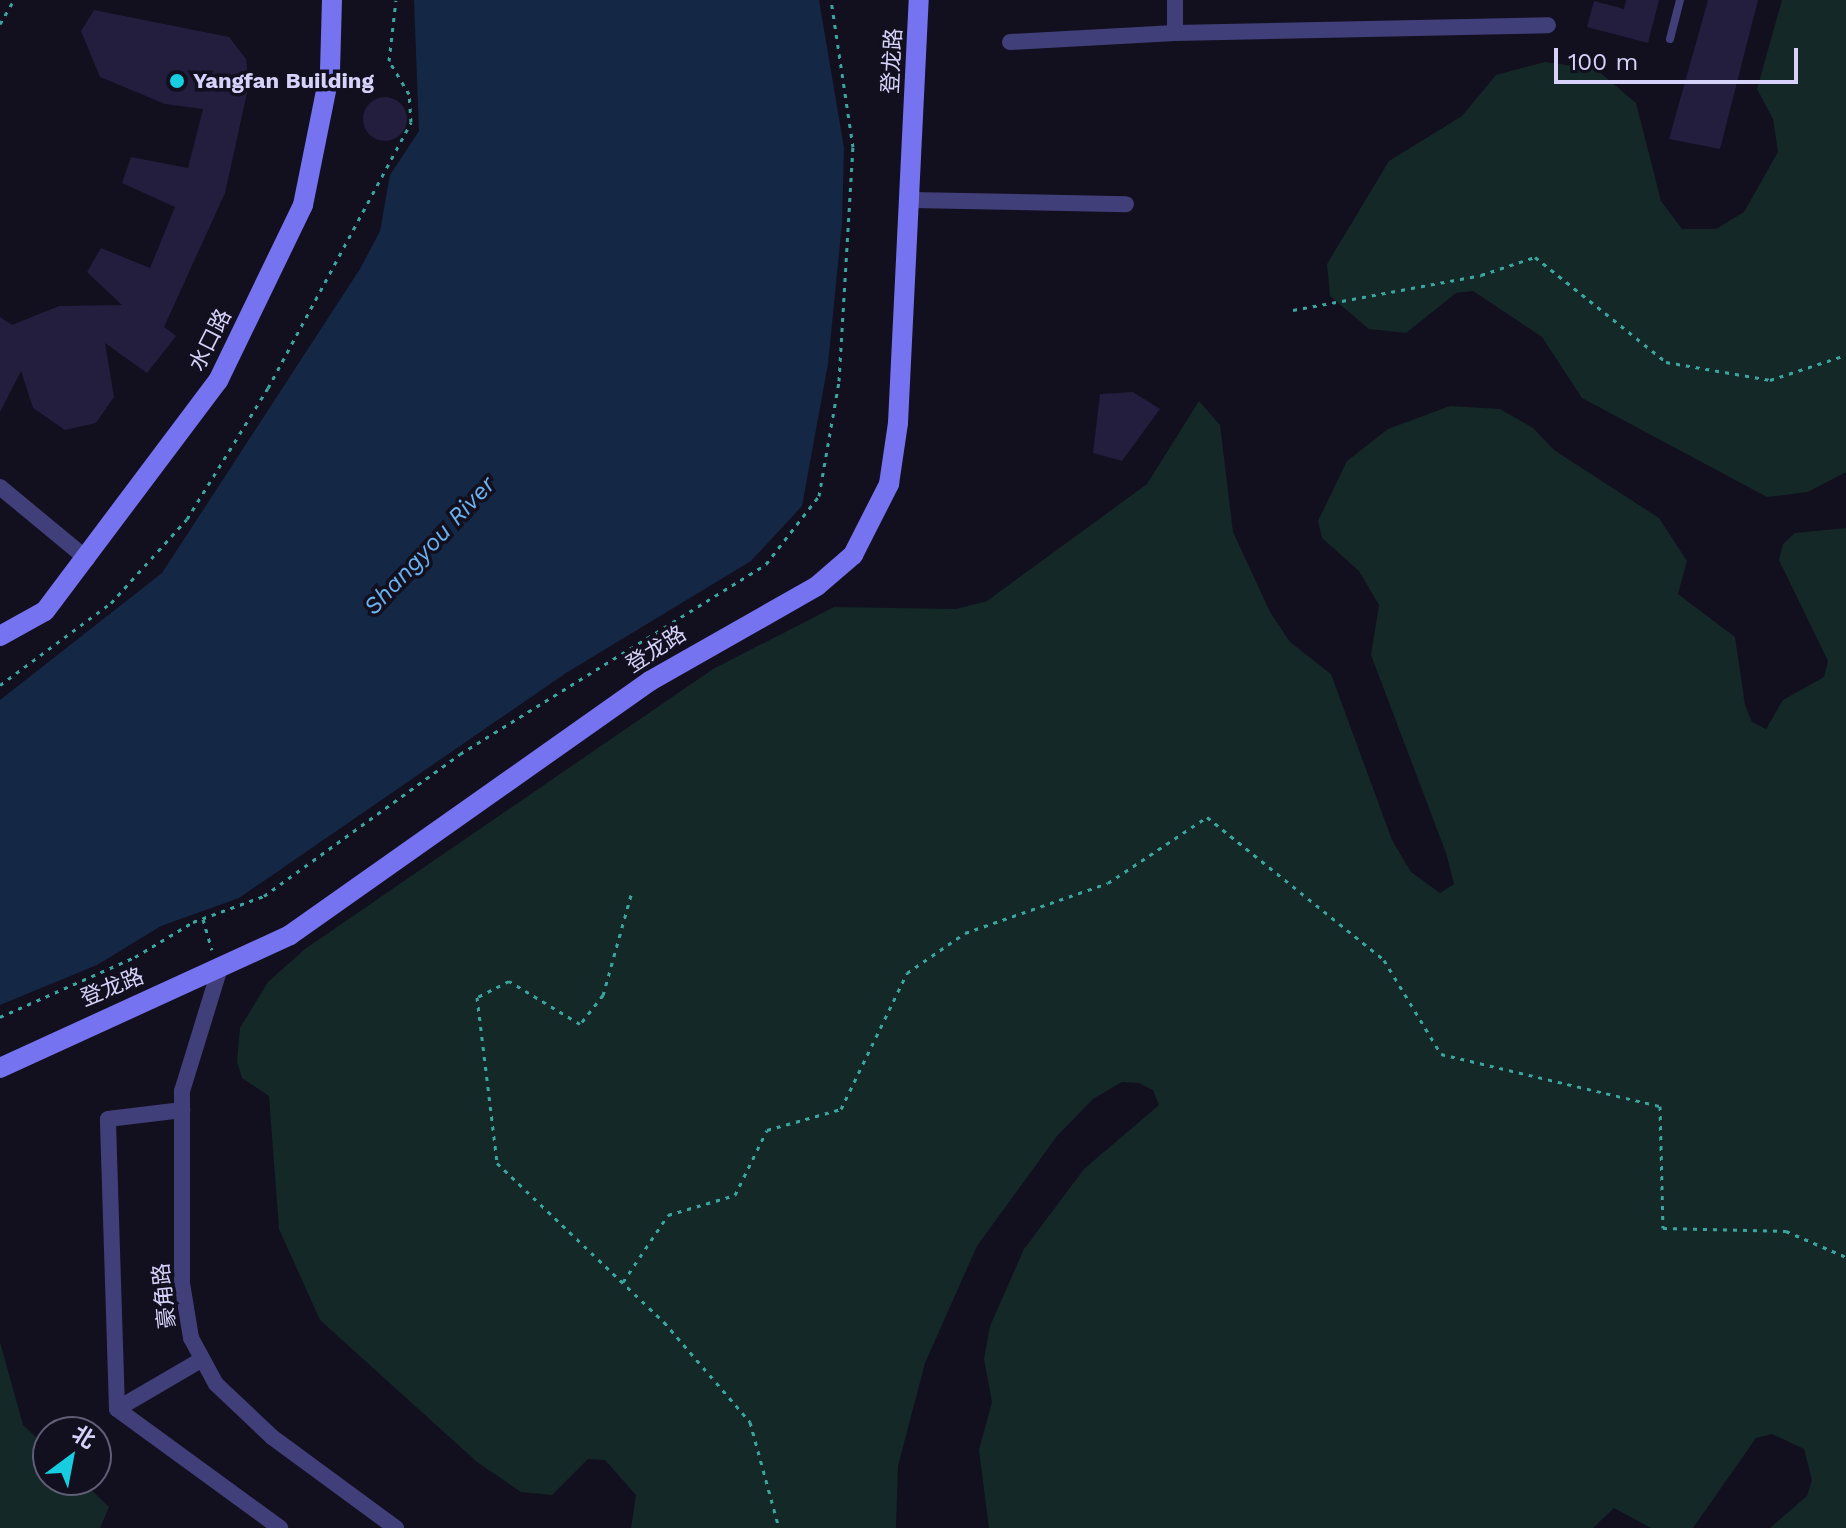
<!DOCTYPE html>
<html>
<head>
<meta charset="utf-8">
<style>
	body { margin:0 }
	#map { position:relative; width:1846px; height:1528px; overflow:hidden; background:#120f1f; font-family:"Work Sans","Noto Sans SC",sans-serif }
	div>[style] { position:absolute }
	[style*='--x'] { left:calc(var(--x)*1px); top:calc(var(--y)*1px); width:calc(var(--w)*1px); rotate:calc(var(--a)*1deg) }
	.green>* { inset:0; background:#132827 }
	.water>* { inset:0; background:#142744 }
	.building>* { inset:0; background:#231d3e }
	.round { border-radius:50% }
	.path>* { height:3px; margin-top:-1.5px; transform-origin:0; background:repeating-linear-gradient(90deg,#3aa69f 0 4px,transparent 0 10px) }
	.lane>* { height:8px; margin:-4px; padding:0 4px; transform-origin:4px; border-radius:4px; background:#413f79 }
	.street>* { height:16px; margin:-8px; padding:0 8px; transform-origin:8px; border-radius:8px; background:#413f79 }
	.secondary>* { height:20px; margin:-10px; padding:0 10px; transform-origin:10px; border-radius:10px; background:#7573f0 }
	.dots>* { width:22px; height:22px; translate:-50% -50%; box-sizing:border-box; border:4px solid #120f1f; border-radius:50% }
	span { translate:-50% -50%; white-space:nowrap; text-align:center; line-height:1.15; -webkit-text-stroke:7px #120f1f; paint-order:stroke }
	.street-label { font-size:22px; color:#d6d2fa }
	.poi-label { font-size:22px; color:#d6d2fa; font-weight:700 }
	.left { translate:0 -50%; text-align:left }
	.water-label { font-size:24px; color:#6bb3ef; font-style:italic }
	.north { position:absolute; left:32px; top:1416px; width:80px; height:80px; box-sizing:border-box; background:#120f1f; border:2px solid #605d77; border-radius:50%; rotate:32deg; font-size:22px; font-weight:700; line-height:32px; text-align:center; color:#d6d2fa }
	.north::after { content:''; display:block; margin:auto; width:28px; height:36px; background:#17cee1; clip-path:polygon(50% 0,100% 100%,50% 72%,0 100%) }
	.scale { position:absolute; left:1554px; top:48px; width:244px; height:36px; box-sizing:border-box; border:4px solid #d6d2fa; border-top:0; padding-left:10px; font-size:24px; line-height:28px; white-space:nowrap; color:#d6d2fa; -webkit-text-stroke:6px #120f1f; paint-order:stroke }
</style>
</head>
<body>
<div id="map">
	<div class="green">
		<div style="clip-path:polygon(1782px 0,1846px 0,1846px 472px,1808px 492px,1767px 497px,1582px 398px,1542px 337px,1473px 291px,1456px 293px,1406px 333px,1369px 329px,1330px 296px,1327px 264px,1389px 161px,1462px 116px,1496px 75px,1545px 62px,1596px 69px,1636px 103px,1661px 201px,1682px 229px,1716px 229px,1744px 212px,1778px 152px,1773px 119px,1757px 89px)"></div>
		<div style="clip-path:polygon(1199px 401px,1220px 425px,1233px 532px,1270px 612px,1290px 642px,1331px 674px,1392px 840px,1411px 872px,1440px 893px,1454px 884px,1446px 853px,1371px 655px,1379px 605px,1359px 571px,1322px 538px,1318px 521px,1347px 461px,1388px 429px,1450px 406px,1500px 409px,1533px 428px,1554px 450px,1659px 518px,1687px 561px,1678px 594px,1735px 637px,1745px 705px,1752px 722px,1766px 729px,1783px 700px,1824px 677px,1828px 661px,1779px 560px,1783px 544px,1795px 533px,1846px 528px,1846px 1528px,1770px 1528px,1807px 1496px,1812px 1480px,1804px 1449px,1772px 1434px,1756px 1438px,1693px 1528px,1651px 1528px,1614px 1508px,1593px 1528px,989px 1528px,979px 1450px,992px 1402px,984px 1359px,990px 1326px,1024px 1249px,1084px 1169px,1159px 1105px,1153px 1090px,1139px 1083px,1122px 1082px,1093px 1099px,1057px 1136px,977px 1246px,925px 1363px,898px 1466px,896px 1528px,631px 1528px,636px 1495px,605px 1460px,588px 1459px,552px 1495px,521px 1492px,477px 1462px,320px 1320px,279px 1229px,269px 1096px,242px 1078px,237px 1062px,240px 1028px,268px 982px,305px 949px,713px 669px,834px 607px,956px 609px,987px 601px,1147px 484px)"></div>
		<div style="clip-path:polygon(0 1342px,23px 1425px,48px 1448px,48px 1480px,81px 1480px,109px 1507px,100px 1528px,0 1528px)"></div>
	</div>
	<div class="water">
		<div style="clip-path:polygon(414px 0,819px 0,844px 148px,842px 224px,828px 364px,802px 506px,751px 561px,566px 673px,239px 898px,161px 926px,97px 965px,0 1005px,0 700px,162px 573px,360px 269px,380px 231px,390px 175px,419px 131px)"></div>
	</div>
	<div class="building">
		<div style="clip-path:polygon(1626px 0,1659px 0,1648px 43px,1587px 27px,1594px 1px,1624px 9px)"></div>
		<div style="clip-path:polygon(1708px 0,1758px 0,1720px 149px,1669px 139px)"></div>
		<div style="clip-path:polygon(94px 10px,229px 37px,246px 59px,249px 84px,225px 193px,164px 327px,176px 336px,147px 373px,105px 343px,114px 397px,96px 423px,65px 430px,33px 408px,21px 371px,0 412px,0 317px,12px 325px,59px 306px,122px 305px,87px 272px,101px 248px,150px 268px,175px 207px,122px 183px,131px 157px,188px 168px,203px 109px,165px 104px,100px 77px,81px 31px)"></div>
		<div class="round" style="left:363px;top:97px;width:44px;height:44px"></div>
		<div style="clip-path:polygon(1133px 392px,1160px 409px,1122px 461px,1093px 453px,1100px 394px)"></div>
	</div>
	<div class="path">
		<div style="--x:0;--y:24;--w:28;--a:-60"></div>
		<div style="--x:1293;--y:310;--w:191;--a:-10.5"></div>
		<div style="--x:1481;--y:275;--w:57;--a:-18.4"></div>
		<div style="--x:1535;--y:257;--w:168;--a:38.7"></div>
		<div style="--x:1666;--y:362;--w:106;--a:9.8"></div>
		<div style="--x:1770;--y:380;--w:80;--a:-18.2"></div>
		<div style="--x:0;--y:685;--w:138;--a:-36.5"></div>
		<div style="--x:111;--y:603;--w:113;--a:-47.9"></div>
		<div style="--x:187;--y:519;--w:154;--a:-58.3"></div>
		<div style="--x:268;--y:388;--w:302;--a:-61.7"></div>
		<div style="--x:411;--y:122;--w:28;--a:-94"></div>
		<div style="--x:409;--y:94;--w:39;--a:-121"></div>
		<div style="--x:389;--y:61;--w:61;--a:-83.5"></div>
		<div style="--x:631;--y:895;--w:104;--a:105.6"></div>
		<div style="--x:603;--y:995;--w:37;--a:128"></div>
		<div style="--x:580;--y:1024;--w:83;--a:-148.8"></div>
		<div style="--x:509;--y:981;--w:36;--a:153"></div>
		<div style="--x:477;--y:997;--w:167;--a:83.1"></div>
		<div style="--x:497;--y:1163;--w:231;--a:43.6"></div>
		<div style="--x:664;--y:1322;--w:132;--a:49.3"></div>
		<div style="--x:750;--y:1422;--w:110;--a:74.7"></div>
		<div style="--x:203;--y:919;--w:32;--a:74"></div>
		<div style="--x:0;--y:1017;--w:148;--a:-24"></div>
		<div style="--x:135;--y:957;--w:68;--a:-31.1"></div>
		<div style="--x:193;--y:922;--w:76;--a:-20.1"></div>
		<div style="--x:264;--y:896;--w:242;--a:-35.9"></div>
		<div style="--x:460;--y:754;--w:360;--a:-31.8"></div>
		<div style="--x:766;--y:564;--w:86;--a:-52.1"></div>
		<div style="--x:819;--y:496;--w:117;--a:-80.1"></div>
		<div style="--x:839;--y:381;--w:234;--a:-86.6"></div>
		<div style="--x:853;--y:147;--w:149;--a:-98.5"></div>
		<div style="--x:623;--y:1282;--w:81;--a:-56.1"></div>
		<div style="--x:668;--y:1215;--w:70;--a:-16.6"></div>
		<div style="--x:735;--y:1195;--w:72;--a:-63.8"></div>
		<div style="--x:767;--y:1130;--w:77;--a:-15.8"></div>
		<div style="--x:841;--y:1109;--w:151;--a:-64.1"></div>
		<div style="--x:907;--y:973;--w:70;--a:-34.6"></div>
		<div style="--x:965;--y:933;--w:151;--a:-19.3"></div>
		<div style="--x:1108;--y:883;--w:119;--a:-33.7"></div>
		<div style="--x:1207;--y:817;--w:228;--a:38.9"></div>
		<div style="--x:1384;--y:960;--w:110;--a:58.8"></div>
		<div style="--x:1441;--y:1054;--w:225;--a:13.4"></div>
		<div style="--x:1660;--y:1106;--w:122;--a:88.6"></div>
		<div style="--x:1663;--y:1228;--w:123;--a:1.4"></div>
		<div style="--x:1786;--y:1231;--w:65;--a:23.4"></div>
	</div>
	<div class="lane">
		<div style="--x:1670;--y:39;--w:40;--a:-75.6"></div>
	</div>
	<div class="street">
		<div style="--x:1175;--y:0;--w:33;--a:90"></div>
		<div style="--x:1175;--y:33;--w:373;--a:-1.2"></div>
		<div style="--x:1010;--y:42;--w:165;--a:-3.1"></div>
		<div style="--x:911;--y:200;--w:215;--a:1.1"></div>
		<div style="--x:0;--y:487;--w:113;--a:39.6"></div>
		<div style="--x:219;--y:971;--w:126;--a:107.1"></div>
		<div style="--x:182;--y:1091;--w:192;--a:90"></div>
		<div style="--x:182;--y:1283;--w:56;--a:80.7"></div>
		<div style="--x:191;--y:1338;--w:52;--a:61.5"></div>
		<div style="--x:216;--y:1384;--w:77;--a:43.4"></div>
		<div style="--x:272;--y:1437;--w:154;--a:36.3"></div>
		<div style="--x:117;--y:1409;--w:290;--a:-91.8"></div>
		<div style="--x:108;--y:1119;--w:75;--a:-6.9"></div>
		<div style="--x:117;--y:1409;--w:202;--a:36.1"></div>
		<div style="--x:117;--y:1409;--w:97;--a:-30.3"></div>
	</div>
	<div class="secondary">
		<div style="--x:0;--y:636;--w:51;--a:-29.1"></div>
		<div style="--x:45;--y:611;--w:288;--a:-53.1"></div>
		<div style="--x:218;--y:381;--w:195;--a:-64.2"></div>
		<div style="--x:303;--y:205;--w:137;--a:-78.6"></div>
		<div style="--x:330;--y:71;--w:71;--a:-88.4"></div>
		<div style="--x:0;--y:1068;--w:319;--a:-24.6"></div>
		<div style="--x:290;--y:935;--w:441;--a:-35.2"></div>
		<div style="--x:650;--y:681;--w:192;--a:-29.6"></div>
		<div style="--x:817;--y:586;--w:48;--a:-40.7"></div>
		<div style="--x:853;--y:555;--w:80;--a:-63.1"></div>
		<div style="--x:889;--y:484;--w:62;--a:-81.6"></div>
		<div style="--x:898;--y:423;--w:424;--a:-87.2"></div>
	</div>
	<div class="dots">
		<div style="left:177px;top:81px;background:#17cee1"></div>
	</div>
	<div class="street-label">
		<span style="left:892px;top:61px;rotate:-87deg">登龙路</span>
		<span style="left:210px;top:340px;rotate:-63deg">水口路</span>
		<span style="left:656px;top:649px;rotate:-33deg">登龙路</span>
		<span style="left:112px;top:987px;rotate:-22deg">登龙路</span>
		<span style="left:164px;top:1296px;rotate:-96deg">豪角路</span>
	</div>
	<div class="poi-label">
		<span class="left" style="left:193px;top:81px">Yangfan Building</span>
	</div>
	<div class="water-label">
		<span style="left:430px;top:546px;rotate:-47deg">Shangyou River</span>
	</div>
	<div class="north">北</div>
	<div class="scale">100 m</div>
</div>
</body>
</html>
